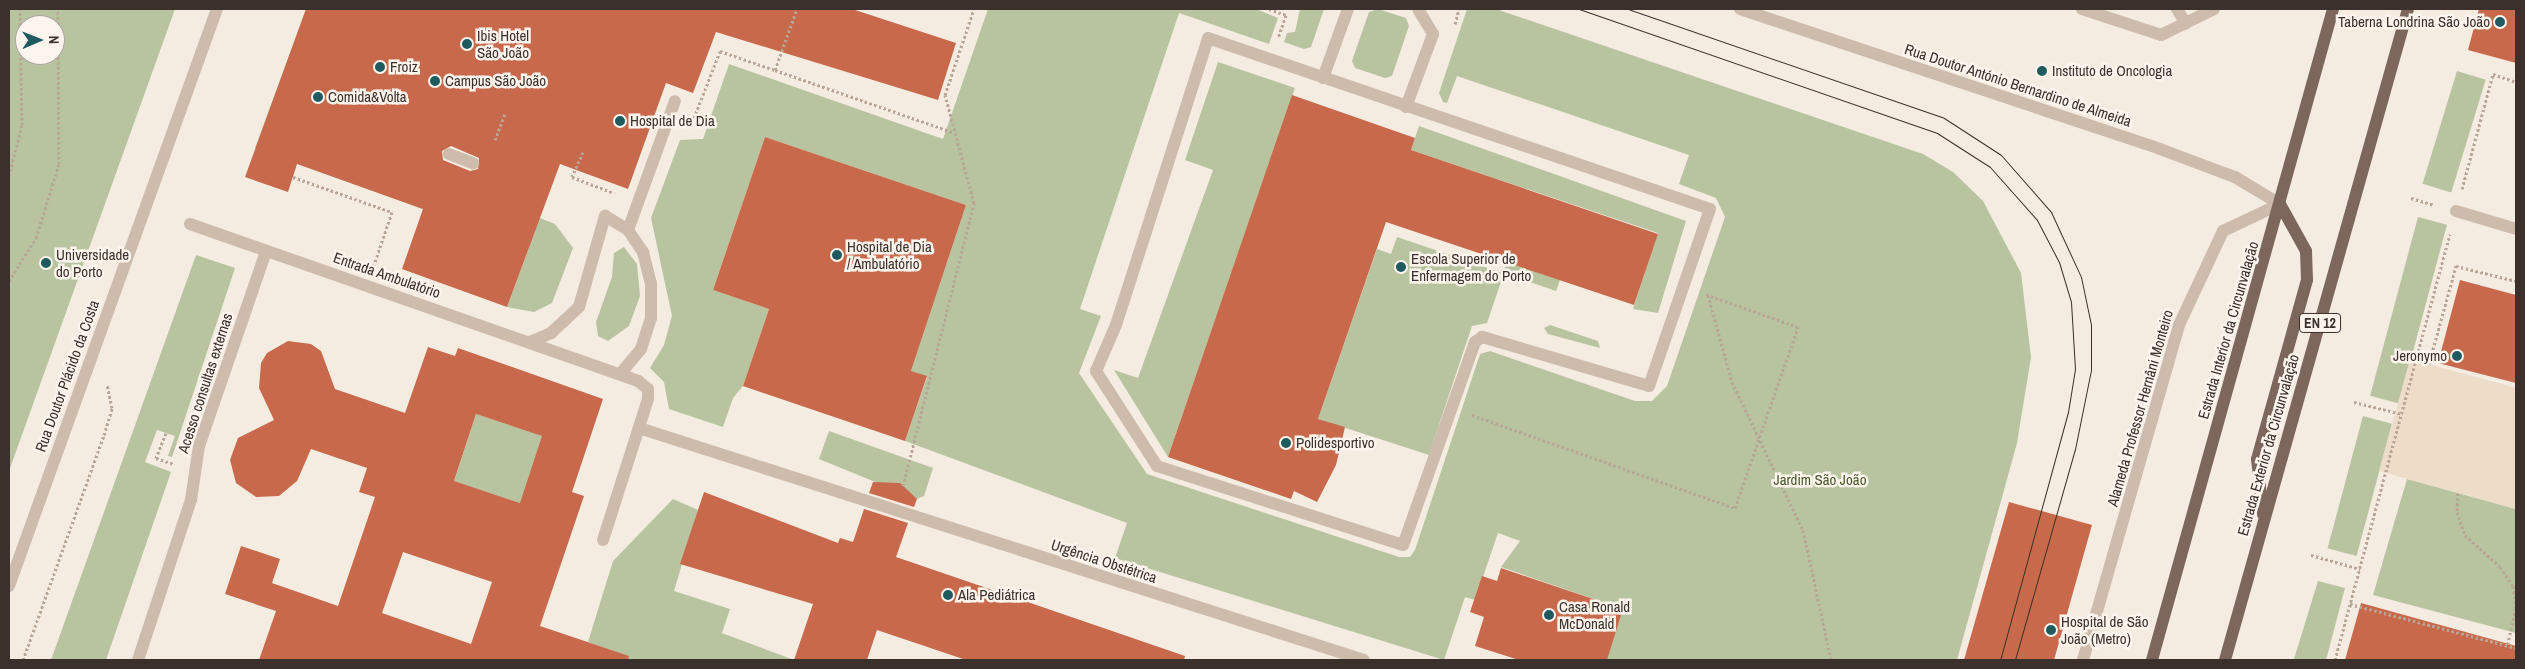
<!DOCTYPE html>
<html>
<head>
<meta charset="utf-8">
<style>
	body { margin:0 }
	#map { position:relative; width:2525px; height:669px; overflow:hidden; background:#f4ebe1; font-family:"Archivo Narrow",sans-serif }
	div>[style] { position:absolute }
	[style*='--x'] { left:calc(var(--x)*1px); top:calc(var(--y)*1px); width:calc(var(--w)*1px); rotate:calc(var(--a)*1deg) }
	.green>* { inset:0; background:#b8c4a0; transform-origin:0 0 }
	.plaza>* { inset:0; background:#ecdcc8 }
	.building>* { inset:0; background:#c8694b }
	.path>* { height:3px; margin-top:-1.5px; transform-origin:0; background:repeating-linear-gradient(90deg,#b9a596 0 2.5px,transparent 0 5px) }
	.lane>* { height:12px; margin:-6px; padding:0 6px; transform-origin:6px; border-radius:6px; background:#cdbbac }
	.street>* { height:12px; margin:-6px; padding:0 6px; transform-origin:6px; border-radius:6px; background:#cdbbac }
	.primary>* { height:12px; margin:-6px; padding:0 6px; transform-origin:6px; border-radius:6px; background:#7d675c }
	.tram>* { height:1px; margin:-0.5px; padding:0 0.5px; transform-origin:0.5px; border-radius:0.5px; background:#3b302b }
	.dots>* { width:14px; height:14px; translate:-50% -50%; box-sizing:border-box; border:2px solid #fbf5ee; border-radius:50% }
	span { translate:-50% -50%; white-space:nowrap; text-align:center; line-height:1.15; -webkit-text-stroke:5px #fbf5ee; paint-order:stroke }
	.shield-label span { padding:1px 4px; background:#fbf5ee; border:1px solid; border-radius:4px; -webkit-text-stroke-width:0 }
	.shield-label { font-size:14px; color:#3b302b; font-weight:700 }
	.poi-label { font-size:15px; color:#3b302b }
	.right { translate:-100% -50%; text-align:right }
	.left { translate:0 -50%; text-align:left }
	.street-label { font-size:15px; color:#3b302b }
	.park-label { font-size:15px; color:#4a5a2e }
	.frame { position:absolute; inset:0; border:10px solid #3b302b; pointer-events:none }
	.north { position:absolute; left:15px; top:15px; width:50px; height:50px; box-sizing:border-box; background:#fbf5ee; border:1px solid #aea6a0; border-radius:50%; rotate:89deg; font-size:14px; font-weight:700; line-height:20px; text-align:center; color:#3b302b }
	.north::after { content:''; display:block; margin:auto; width:18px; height:22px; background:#1f5a5e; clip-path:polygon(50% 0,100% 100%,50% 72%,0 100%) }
</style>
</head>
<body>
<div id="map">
	<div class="green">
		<div style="clip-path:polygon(evenodd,9px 9px,175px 9px,9px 471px,9px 9px,25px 25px,55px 25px,55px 55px,25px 55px,25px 25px)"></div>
		<div style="clip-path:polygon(306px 9px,326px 9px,281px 132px,492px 199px,555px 224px,573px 248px,552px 303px,534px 312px,507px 307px,529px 248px,255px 148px)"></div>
		<div style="clip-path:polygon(988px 9px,1256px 9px,1278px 18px,1269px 44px,1179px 13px,1080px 309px,1101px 316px,1079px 373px,1147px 474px,1399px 557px,1410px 557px,1415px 550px,1480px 354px,1490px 351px,1635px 401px,1652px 401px,1667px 386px,1725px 217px,1716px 198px,1679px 184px,1689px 155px,1457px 76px,1447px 103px,1443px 102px,1439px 93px,1467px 9px,1496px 9px,1923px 154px,1953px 172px,1983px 201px,2021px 273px,2031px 357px,2017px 443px,1957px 660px,1601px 660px,1607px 658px,1623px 609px,1501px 567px,1520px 541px,1498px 533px,1475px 600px,1465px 597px,1444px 660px,1115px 558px,1127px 523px,905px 441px,927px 377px,911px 371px,966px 205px,765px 137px,713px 290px,769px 309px,743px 386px,733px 398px,723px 427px,669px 409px,664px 382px,650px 368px,664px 345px,672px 316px,651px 218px,680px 140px,703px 139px,729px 64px,943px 139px)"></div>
		<div style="clip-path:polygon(1300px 9px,1324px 9px,1311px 47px,1304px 49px,1284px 42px,1287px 33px,1295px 32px)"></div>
		<div style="clip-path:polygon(1378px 9px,1406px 18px,1409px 26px,1392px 76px,1385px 78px,1355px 68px,1352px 61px,1369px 12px)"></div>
		<div style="clip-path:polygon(1218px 62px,1295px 88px,1168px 457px,1114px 370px,1138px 378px,1213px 170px,1185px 160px)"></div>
		<div style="left:2457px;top:71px;width:30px;height:118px;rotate:17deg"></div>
		<div style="clip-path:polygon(1419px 126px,1686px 221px,1658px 313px,1633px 309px,1658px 233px,1411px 150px)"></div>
		<div style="left:2418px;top:217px;width:30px;height:185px;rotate:15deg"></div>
		<div style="clip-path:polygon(1397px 237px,1503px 273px,1507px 262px,1560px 280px,1556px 291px,1504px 273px,1487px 323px,1472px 326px,1429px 455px,1318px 419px,1377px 249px,1391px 254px)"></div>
		<div style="clip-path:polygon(624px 247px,637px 264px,640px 296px,629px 326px,608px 341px,598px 336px,596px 322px,612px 277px,614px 253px)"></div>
		<div style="clip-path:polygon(196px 255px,235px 268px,172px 457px,168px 456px,175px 436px,157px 430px,145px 462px,171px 472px,106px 660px,51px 660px)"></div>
		<div style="clip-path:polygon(1550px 325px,1598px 341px,1600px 348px,1548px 334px,1544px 328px)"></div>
		<div style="left:476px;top:414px;width:70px;height:71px;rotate:18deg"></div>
		<div style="left:2363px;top:416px;width:30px;height:137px;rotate:15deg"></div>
		<div style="clip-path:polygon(829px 431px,933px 468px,924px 496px,917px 499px,819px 459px)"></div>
		<div style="clip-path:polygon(2407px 479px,2516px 509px,2516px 633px,2373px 595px)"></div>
		<div style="clip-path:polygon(673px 499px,698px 510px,674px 591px,730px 609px,722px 633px,794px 660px,607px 660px,610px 650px,588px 642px,613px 561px)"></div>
		<div style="clip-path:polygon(2318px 581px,2345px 588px,2326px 660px,2298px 660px,2294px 659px)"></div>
	</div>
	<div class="plaza">
		<div style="clip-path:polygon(2410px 359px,2516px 388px,2516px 509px,2379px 471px)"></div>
	</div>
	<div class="building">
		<div style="clip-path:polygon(evenodd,306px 9px,852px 9px,956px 43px,938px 100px,716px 32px,693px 93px,666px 83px,628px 189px,560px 164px,507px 307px,402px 269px,423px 209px,297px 164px,288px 192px,245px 177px,306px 9px,451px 146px,479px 158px,478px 169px,470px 171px,443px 160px,442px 151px,451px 146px)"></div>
		<div style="clip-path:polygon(2479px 9px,2516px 9px,2516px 63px,2468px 50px)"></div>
		<div style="clip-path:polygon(1292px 95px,1415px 138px,1411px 150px,1658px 234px,1634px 305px,1386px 222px,1318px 419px,1345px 427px,1336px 465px,1317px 502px,1294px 491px,1291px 499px,1168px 457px)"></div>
		<div style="clip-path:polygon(765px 137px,966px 205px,911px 371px,927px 376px,905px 441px,743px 386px,769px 309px,713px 290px)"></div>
		<div style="clip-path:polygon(2460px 280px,2516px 295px,2516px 383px,2438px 363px)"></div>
		<div style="clip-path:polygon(evenodd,288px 341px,311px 344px,321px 351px,335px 389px,405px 413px,428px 347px,455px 356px,458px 348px,603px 399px,572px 492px,584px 496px,540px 626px,629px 656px,628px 660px,259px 660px,276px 611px,225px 594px,241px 546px,280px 559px,272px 583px,338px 606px,375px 497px,359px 492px,367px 468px,311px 449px,297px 481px,279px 496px,256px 497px,236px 483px,230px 460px,238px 438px,274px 420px,259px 388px,261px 363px,267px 353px,288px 341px,476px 414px,542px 436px,520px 503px,454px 481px,476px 414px,288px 341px,403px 552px,492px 582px,471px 644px,382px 613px,403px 552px)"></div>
		<div style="clip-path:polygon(873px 482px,900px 483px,917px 499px,914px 507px,869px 493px)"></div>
		<div style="clip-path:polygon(704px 492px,838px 543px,840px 538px,853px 542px,864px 509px,908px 523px,896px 557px,1185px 656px,1184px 660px,966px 660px,877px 630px,867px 660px,794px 660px,813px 604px,680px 564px)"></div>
		<div style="clip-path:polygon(2009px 502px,2092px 525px,2054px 660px,1964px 660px)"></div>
		<div style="clip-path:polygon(1501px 568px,1623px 609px,1607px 660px,1519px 660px,1475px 646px,1484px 617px,1470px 612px,1482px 576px,1497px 581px)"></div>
		<div style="clip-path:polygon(2361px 603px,2516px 646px,2516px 660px,2345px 660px)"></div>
	</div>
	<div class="path">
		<div style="--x:1269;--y:9;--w:18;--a:19"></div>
		<div style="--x:1286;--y:15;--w:24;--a:109"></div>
		<div style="--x:1455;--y:24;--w:16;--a:-75"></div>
		<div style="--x:775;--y:70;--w:188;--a:19.3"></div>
		<div style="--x:692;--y:123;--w:77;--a:-68.7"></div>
		<div style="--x:720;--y:51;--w:58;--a:19.1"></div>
		<div style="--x:775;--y:70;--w:65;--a:-70.2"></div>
		<div style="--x:495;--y:140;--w:28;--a:-69"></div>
		<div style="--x:583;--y:152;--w:27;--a:114"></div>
		<div style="--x:572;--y:177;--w:45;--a:20.9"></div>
		<div style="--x:9;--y:176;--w:53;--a:-75.7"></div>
		<div style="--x:22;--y:125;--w:116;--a:-91"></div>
		<div style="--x:293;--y:177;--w:105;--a:19.5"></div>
		<div style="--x:392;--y:212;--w:56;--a:108.8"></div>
		<div style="--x:2462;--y:189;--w:119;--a:-74.9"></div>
		<div style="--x:2493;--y:74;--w:24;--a:19"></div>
		<div style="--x:2411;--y:198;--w:24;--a:17"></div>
		<div style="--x:9;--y:281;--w:51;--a:-57.9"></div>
		<div style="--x:36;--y:238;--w:77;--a:-72.7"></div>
		<div style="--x:59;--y:164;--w:155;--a:-90.4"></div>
		<div style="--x:1708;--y:295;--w:90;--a:74.6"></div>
		<div style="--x:1732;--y:382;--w:164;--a:64.4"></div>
		<div style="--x:1803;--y:530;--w:133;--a:77.8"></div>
		<div style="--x:2416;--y:360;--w:14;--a:17"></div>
		<div style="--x:2429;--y:364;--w:102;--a:-74.6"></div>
		<div style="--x:2456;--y:266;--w:62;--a:14"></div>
		<div style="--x:2354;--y:402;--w:49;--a:14"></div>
		<div style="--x:1472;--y:415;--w:279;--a:19.5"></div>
		<div style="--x:1735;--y:508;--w:192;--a:-70.8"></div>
		<div style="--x:1798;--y:327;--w:99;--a:-160.5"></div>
		<div style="--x:166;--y:433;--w:27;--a:112"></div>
		<div style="--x:156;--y:458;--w:18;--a:19"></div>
		<div style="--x:903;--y:486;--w:292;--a:-75.9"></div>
		<div style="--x:974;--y:203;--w:112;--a:-105"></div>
		<div style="--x:945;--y:95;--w:91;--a:-71.4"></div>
		<div style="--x:2458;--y:493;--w:19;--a:93"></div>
		<div style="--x:2457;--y:512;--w:24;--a:71"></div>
		<div style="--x:2465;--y:535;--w:47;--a:42.4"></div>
		<div style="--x:2500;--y:567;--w:23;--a:56"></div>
		<div style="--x:2513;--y:586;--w:22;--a:82"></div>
		<div style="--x:2516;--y:608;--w:39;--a:103"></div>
		<div style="--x:2311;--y:555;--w:51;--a:15.9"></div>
		<div style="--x:2350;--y:604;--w:172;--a:14.8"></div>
		<div style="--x:23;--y:660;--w:239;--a:-70.2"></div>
		<div style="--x:104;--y:435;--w:28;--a:-73"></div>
		<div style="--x:112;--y:408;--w:25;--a:-102"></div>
		<div style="--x:2335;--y:660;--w:441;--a:-74.9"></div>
	</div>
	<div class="lane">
		<div style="--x:2082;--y:9;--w:83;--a:18.2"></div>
		<div style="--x:2161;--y:35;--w:59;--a:-26.1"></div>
		<div style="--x:2177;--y:9;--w:17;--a:59"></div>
		<div style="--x:1208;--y:38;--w:530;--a:18.81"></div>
		<div style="--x:1710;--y:209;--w:187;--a:109"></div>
		<div style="--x:1649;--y:386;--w:174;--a:-163.6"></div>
		<div style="--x:1482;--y:337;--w:9;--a:144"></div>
		<div style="--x:1475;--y:342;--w:215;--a:109.5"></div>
		<div style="--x:1403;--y:545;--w:258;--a:-162.2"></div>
		<div style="--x:1157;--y:466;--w:113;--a:-122.7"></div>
		<div style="--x:1096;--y:371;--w:50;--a:-66.5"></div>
		<div style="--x:1116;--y:325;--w:301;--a:-72.2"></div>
		<div style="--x:1323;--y:78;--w:73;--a:-70.1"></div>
		<div style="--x:1406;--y:107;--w:78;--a:-69.7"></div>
		<div style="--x:1433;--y:34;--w:29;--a:-121"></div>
		<div style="--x:449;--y:154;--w:26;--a:21"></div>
		<div style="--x:190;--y:224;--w:475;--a:19.3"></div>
		<div style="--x:638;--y:381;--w:13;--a:39"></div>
		<div style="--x:648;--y:389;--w:10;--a:90"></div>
		<div style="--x:648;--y:399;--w:148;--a:107.7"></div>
		<div style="--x:628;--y:230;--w:137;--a:-70"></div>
		<div style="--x:530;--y:342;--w:23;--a:-23"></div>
		<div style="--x:551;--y:333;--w:38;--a:-43"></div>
		<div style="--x:579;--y:307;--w:95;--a:-74.1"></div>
		<div style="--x:605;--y:216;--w:27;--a:31"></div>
		<div style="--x:628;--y:230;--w:27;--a:56"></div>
		<div style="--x:643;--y:252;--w:32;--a:76"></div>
		<div style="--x:651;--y:283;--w:35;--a:90"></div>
		<div style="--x:651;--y:318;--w:33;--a:108"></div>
		<div style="--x:641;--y:349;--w:33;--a:130"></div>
		<div style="--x:639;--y:428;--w:761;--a:17.74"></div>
		<div style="--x:138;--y:660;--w:169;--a:-71.7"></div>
		<div style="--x:191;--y:500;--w:55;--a:-81.6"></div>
		<div style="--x:199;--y:446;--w:206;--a:-71"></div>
	</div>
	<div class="street">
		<div style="--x:1740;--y:9;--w:443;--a:18.4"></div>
		<div style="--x:2160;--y:149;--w:80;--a:20.5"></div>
		<div style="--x:2235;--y:177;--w:52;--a:31"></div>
		<div style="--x:2456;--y:211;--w:63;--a:16.7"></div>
		<div style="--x:9;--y:586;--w:613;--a:-70.18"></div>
		<div style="--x:2083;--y:660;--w:348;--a:-74"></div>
		<div style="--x:2179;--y:325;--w:104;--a:-64.9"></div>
		<div style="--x:2223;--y:231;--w:63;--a:-25.3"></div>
	</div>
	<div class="primary">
		<div style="--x:2263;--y:514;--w:55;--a:-96.2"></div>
		<div style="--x:2257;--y:459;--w:186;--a:-74.4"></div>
		<div style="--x:2307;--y:280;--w:29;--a:-92"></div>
		<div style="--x:2306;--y:251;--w:54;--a:-119"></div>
		<div style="--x:2152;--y:660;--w:676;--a:-74.46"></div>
		<div style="--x:2225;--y:660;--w:676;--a:-74.3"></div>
	</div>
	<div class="tram">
		<div style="--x:1579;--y:9;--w:379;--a:19.1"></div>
		<div style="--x:1937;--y:133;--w:63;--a:32.7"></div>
		<div style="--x:1990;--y:167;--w:71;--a:48.4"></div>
		<div style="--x:2037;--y:220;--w:47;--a:62.4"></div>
		<div style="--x:2059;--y:262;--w:42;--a:73.3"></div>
		<div style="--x:2071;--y:302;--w:67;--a:86.6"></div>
		<div style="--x:2075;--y:369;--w:44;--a:99.2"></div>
		<div style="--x:2068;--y:412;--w:257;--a:105.3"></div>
		<div style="--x:1628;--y:9;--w:334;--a:19"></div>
		<div style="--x:1944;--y:118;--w:68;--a:33"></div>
		<div style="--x:2001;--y:155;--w:76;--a:48.7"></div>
		<div style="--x:2051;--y:212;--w:72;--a:65.2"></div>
		<div style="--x:2081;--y:277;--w:49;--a:78.2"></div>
		<div style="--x:2091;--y:325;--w:45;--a:90"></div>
		<div style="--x:2091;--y:370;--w:81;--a:101.4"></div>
		<div style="--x:2075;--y:449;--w:219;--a:105.9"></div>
	</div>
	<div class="dots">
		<div style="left:2500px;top:22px;background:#1f5a5e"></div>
		<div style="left:467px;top:44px;background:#1f5a5e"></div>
		<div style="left:380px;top:67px;background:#1f5a5e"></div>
		<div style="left:2042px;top:71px;background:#1f5a5e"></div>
		<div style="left:435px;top:81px;background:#1f5a5e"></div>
		<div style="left:318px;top:97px;background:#1f5a5e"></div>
		<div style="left:620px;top:121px;background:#1f5a5e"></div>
		<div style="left:837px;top:255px;background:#1f5a5e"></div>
		<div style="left:46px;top:263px;background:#1f5a5e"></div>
		<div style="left:1401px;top:267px;background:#1f5a5e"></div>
		<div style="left:2457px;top:356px;background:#1f5a5e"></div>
		<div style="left:1286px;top:443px;background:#1f5a5e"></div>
		<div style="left:948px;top:595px;background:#1f5a5e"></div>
		<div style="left:1549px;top:615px;background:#1f5a5e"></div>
		<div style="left:2051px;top:630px;background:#1f5a5e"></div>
	</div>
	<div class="shield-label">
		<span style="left:2320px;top:323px">EN 12</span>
	</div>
	<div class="poi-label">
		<span class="right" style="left:2490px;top:22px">Taberna Londrina São João</span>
		<span class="left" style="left:477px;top:44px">Ibis Hotel<br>São João</span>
		<span class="left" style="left:390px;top:67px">Froiz</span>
		<span class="left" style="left:2052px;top:71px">Instituto de Oncologia</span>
		<span class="left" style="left:445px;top:81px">Campus São João</span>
		<span class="left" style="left:328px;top:97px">Comida&amp;Volta</span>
		<span class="left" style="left:630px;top:121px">Hospital de Dia</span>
		<span class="left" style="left:847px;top:255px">Hospital de Dia<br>/ Ambulatório</span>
		<span class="left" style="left:56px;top:263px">Universidade<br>do Porto</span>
		<span class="left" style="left:1411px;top:267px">Escola Superior de<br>Enfermagem do Porto</span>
		<span class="right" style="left:2447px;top:356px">Jeronymo</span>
		<span class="left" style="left:1296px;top:443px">Polidesportivo</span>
		<span class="left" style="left:958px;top:595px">Ala Pediátrica</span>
		<span class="left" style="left:1559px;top:615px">Casa Ronald<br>McDonald</span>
		<span class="left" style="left:2061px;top:630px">Hospital de São<br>João (Metro)</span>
	</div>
	<div class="street-label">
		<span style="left:2018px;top:85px;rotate:18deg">Rua Doutor António Bernardino de Almeida</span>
		<span style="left:387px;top:275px;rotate:19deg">Entrada Ambulatório</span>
		<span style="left:2228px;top:330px;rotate:-74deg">Estrada Interior da Circunvalação</span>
		<span style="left:67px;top:376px;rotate:-70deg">Rua Doutor Plácido da Costa</span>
		<span style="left:205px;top:383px;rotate:-72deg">Acesso consultas externas</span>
		<span style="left:2140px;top:408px;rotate:-74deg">Alameda Professor Hernâni Monteiro</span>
		<span style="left:2268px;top:445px;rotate:-74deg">Estrada Exterior da Circunvalação</span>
		<span style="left:1104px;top:561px;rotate:18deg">Urgência Obstétrica</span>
	</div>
	<div class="park-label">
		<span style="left:1820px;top:480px">Jardim São João</span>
	</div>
	<div class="frame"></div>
	<div class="north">N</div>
</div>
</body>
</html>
